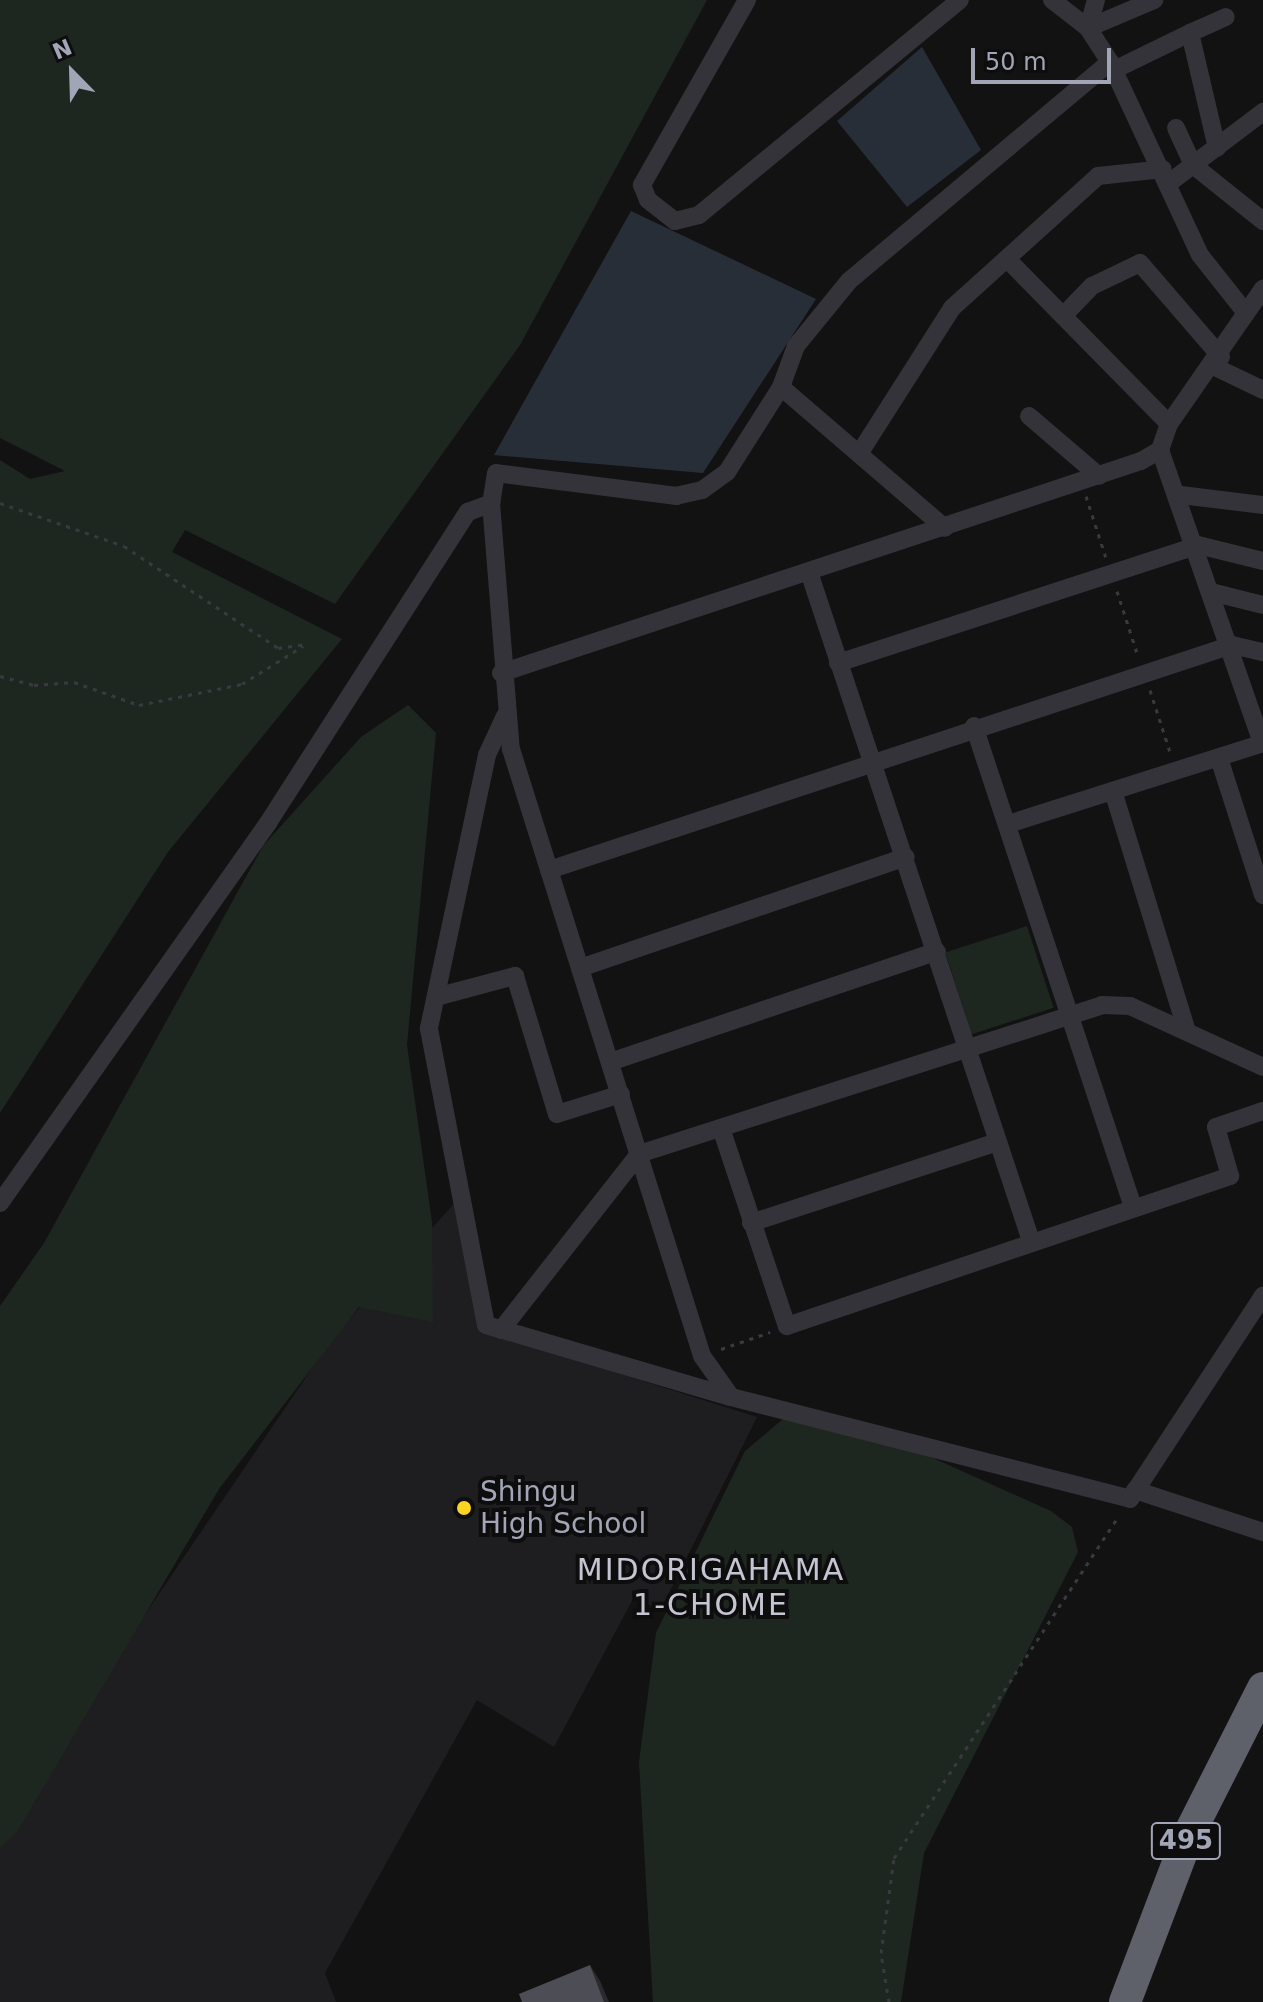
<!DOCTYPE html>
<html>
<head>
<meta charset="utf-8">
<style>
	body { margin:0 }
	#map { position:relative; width:1263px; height:2002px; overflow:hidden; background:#121213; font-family:"DejaVu Sans",sans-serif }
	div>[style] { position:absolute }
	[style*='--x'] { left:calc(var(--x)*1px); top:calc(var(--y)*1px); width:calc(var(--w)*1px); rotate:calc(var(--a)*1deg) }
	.built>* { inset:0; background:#1e1e21 }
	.green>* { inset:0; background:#1e2620; transform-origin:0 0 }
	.water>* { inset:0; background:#282e38 }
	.path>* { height:3px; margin-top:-1.5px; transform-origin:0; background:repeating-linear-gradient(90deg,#393940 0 4px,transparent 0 10px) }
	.street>* { height:18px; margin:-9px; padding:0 9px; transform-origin:9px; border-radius:9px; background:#333339 }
	.highway>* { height:32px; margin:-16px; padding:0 16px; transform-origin:16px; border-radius:16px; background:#5e606a }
	.shaded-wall>* { inset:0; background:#2b2b2f }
	.building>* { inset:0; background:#4d4e55 }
	.dots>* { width:22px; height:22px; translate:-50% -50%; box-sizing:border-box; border:4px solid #0d0d0e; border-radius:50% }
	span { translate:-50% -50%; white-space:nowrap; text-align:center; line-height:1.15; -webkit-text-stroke:8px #0d0d0e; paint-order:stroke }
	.shield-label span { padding:2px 6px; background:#0d0d0e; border:2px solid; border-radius:6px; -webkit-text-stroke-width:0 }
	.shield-label { font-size:26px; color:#a2a5b5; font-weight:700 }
	.poi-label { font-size:28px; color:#a2a5b5 }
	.left { translate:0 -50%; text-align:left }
	.neighbourhood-label { font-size:30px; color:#c4c5d1; letter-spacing:2px }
	.north { position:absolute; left:32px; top:32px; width:80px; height:80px; -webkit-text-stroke:6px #0d0d0e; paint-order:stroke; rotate:337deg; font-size:22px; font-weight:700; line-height:32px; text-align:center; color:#a2a5b5 }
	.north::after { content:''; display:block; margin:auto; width:28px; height:36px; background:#a2a5b5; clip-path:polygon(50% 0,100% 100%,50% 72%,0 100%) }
	.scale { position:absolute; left:971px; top:48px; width:140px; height:36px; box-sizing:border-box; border:4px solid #a2a5b5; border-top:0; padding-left:10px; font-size:24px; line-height:28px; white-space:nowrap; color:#a2a5b5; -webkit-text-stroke:6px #0d0d0e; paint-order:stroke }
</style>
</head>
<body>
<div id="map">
	<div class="built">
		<div style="clip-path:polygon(462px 1195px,479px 1329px,757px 1417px,661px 1609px,633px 1599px,554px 1747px,477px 1700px,325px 1973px,336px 2002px,0 2002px,0 1828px,334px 1336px)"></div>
	</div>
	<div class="green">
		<div style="clip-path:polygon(0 0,707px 0,520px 345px,335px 604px,185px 530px,172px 552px,342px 639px,168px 852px,0 1113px,0 460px,30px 479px,65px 471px,0 438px)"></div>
		<div style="clip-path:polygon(408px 705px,436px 733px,407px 1045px,432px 1222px,433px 1322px,359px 1307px,219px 1489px,17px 1832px,0 1848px,0 1306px,44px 1243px,263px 846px,361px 737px)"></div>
		<div style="left:1027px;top:926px;width:86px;height:86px;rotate:72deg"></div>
		<div style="clip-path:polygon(783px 1419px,862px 1426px,1051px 1511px,1072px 1527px,1078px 1552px,924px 1853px,901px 2002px,653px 2002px,639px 1762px,656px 1633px,745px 1451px)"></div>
	</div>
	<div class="water">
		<div style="clip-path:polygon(922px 47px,981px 150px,907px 207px,837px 121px)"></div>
		<div style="clip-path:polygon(631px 211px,816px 299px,703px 473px,494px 455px)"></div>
	</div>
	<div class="path">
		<div style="--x:1086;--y:496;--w:65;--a:72.1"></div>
		<div style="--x:0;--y:503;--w:131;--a:19.1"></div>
		<div style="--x:124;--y:546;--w:185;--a:33.5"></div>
		<div style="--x:278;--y:648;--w:28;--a:-8"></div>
		<div style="--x:1117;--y:591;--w:68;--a:72.1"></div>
		<div style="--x:0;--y:676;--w:35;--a:15"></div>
		<div style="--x:34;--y:685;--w:40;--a:-4.3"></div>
		<div style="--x:74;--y:682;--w:69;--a:19.5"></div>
		<div style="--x:139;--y:705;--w:105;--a:-11.5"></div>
		<div style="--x:242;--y:684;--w:72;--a:-31.9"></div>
		<div style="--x:1150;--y:690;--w:68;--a:72.1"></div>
		<div style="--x:721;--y:1349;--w:52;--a:-19.1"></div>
		<div style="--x:889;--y:2002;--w:50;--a:-99.3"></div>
		<div style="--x:881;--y:1953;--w:96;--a:-82.2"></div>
		<div style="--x:894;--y:1858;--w:410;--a:-56.7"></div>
	</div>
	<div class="street">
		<div style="--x:747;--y:0;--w:213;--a:119.6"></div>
		<div style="--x:642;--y:185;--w:16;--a:68"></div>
		<div style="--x:648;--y:200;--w:34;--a:38"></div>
		<div style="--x:675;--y:221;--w:25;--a:-14"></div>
		<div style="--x:699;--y:215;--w:338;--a:-39.5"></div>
		<div style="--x:1052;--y:0;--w:46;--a:37.9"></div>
		<div style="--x:1088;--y:28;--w:40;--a:57.1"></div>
		<div style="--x:1110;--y:62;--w:213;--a:65"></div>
		<div style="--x:1200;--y:255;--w:74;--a:51.6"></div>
		<div style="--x:1088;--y:28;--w:72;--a:-23"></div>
		<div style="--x:1088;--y:28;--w:29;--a:-74"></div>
		<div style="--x:1110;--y:62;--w:341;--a:140"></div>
		<div style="--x:849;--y:281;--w:84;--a:129.2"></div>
		<div style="--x:796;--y:346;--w:44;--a:110.1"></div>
		<div style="--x:781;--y:387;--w:101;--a:122.4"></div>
		<div style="--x:727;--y:472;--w:31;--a:144"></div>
		<div style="--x:702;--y:490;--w:26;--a:167"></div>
		<div style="--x:677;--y:496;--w:182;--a:-172.8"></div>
		<div style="--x:496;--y:473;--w:30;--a:99"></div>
		<div style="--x:491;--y:503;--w:247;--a:85.4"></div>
		<div style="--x:511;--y:749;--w:636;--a:72.53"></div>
		<div style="--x:702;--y:1356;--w:50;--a:54.7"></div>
		<div style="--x:731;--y:1397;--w:412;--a:14.3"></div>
		<div style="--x:1130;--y:1499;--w:243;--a:-56.8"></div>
		<div style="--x:1114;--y:70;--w:85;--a:-26"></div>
		<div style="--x:1176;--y:128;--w:41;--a:65.3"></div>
		<div style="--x:1193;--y:165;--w:90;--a:38.7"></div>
		<div style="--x:1217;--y:148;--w:118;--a:-103.2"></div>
		<div style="--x:1190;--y:33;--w:39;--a:-24"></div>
		<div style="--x:1169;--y:183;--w:118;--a:-37.1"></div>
		<div style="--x:1007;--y:259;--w:231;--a:45.5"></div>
		<div style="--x:1063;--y:316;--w:42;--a:-46"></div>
		<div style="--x:1092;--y:286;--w:53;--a:-25.6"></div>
		<div style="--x:1140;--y:263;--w:124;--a:49.2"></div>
		<div style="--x:1215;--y:367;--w:53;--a:25.6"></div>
		<div style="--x:781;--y:387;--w:216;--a:40.7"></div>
		<div style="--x:1029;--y:416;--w:92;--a:40.6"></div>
		<div style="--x:1160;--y:450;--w:310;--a:70.8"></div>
		<div style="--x:859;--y:454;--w:173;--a:-57.5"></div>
		<div style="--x:952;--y:308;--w:197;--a:-42.1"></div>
		<div style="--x:1098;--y:176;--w:65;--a:-6.1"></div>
		<div style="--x:1181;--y:495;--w:83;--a:7"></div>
		<div style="--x:809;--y:572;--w:705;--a:71.64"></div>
		<div style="--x:1215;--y:593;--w:49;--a:14"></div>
		<div style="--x:838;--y:663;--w:379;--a:-18.1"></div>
		<div style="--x:1198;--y:545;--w:67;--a:13.8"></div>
		<div style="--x:501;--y:673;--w:674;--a:-18.33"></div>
		<div style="--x:1141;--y:461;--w:22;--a:-30"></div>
		<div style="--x:1160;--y:450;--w:28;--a:-71"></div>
		<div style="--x:1169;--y:424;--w:165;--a:-55.2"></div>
		<div style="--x:505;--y:716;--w:43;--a:114.8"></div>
		<div style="--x:487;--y:755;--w:280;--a:102"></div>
		<div style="--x:429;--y:1029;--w:301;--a:79.1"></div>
		<div style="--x:486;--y:1325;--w:255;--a:16.4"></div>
		<div style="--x:974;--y:726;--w:507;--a:71.71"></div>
		<div style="--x:1219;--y:758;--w:144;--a:72.2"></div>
		<div style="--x:1113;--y:791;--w:248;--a:72.9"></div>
		<div style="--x:1008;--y:824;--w:268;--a:-17.6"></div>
		<div style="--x:549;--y:870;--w:719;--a:-18.23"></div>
		<div style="--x:1232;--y:645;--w:32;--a:13"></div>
		<div style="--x:580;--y:968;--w:344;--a:-18.8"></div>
		<div style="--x:436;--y:997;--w:82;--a:-14.9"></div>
		<div style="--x:515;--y:976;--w:144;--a:73.1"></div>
		<div style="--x:557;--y:1114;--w:67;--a:-17.4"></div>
		<div style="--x:610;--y:1062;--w:345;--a:-18.7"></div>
		<div style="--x:721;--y:1128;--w:209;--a:71.6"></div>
		<div style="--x:787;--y:1326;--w:468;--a:-18.7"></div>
		<div style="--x:1230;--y:1176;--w:51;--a:-105.9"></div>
		<div style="--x:1216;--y:1127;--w:50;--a:-18.8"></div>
		<div style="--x:0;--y:1203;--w:465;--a:-54.8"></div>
		<div style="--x:268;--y:823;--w:370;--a:-57.3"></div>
		<div style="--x:468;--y:512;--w:25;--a:-21"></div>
		<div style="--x:751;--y:1223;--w:259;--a:-18.2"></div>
		<div style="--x:501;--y:1330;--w:224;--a:-51.9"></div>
		<div style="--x:639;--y:1154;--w:486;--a:-17.8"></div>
		<div style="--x:1102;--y:1005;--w:28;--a:2"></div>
		<div style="--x:1130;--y:1006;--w:146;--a:24.6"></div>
		<div style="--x:1135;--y:1490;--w:135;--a:18.2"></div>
	</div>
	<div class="highway">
		<div style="--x:1125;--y:2002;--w:178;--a:-69.2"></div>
		<div style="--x:1188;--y:1836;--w:166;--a:-63.1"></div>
	</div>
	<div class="shaded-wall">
		<div style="clip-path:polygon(590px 1965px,600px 1981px,609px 2002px,604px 2002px)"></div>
	</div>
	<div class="building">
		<div style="clip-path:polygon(590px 1965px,604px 2002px,522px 2002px,519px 1994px)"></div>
	</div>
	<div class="dots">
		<div style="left:464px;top:1508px;background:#fad323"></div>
	</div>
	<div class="shield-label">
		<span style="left:1186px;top:1841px">495</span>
	</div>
	<div class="poi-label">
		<span class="left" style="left:480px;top:1508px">Shingu<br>High School</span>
	</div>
	<div class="neighbourhood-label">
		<span style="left:711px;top:1587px">MIDORIGAHAMA<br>1-CHOME</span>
	</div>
	<div class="north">N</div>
	<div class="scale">50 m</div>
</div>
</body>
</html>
